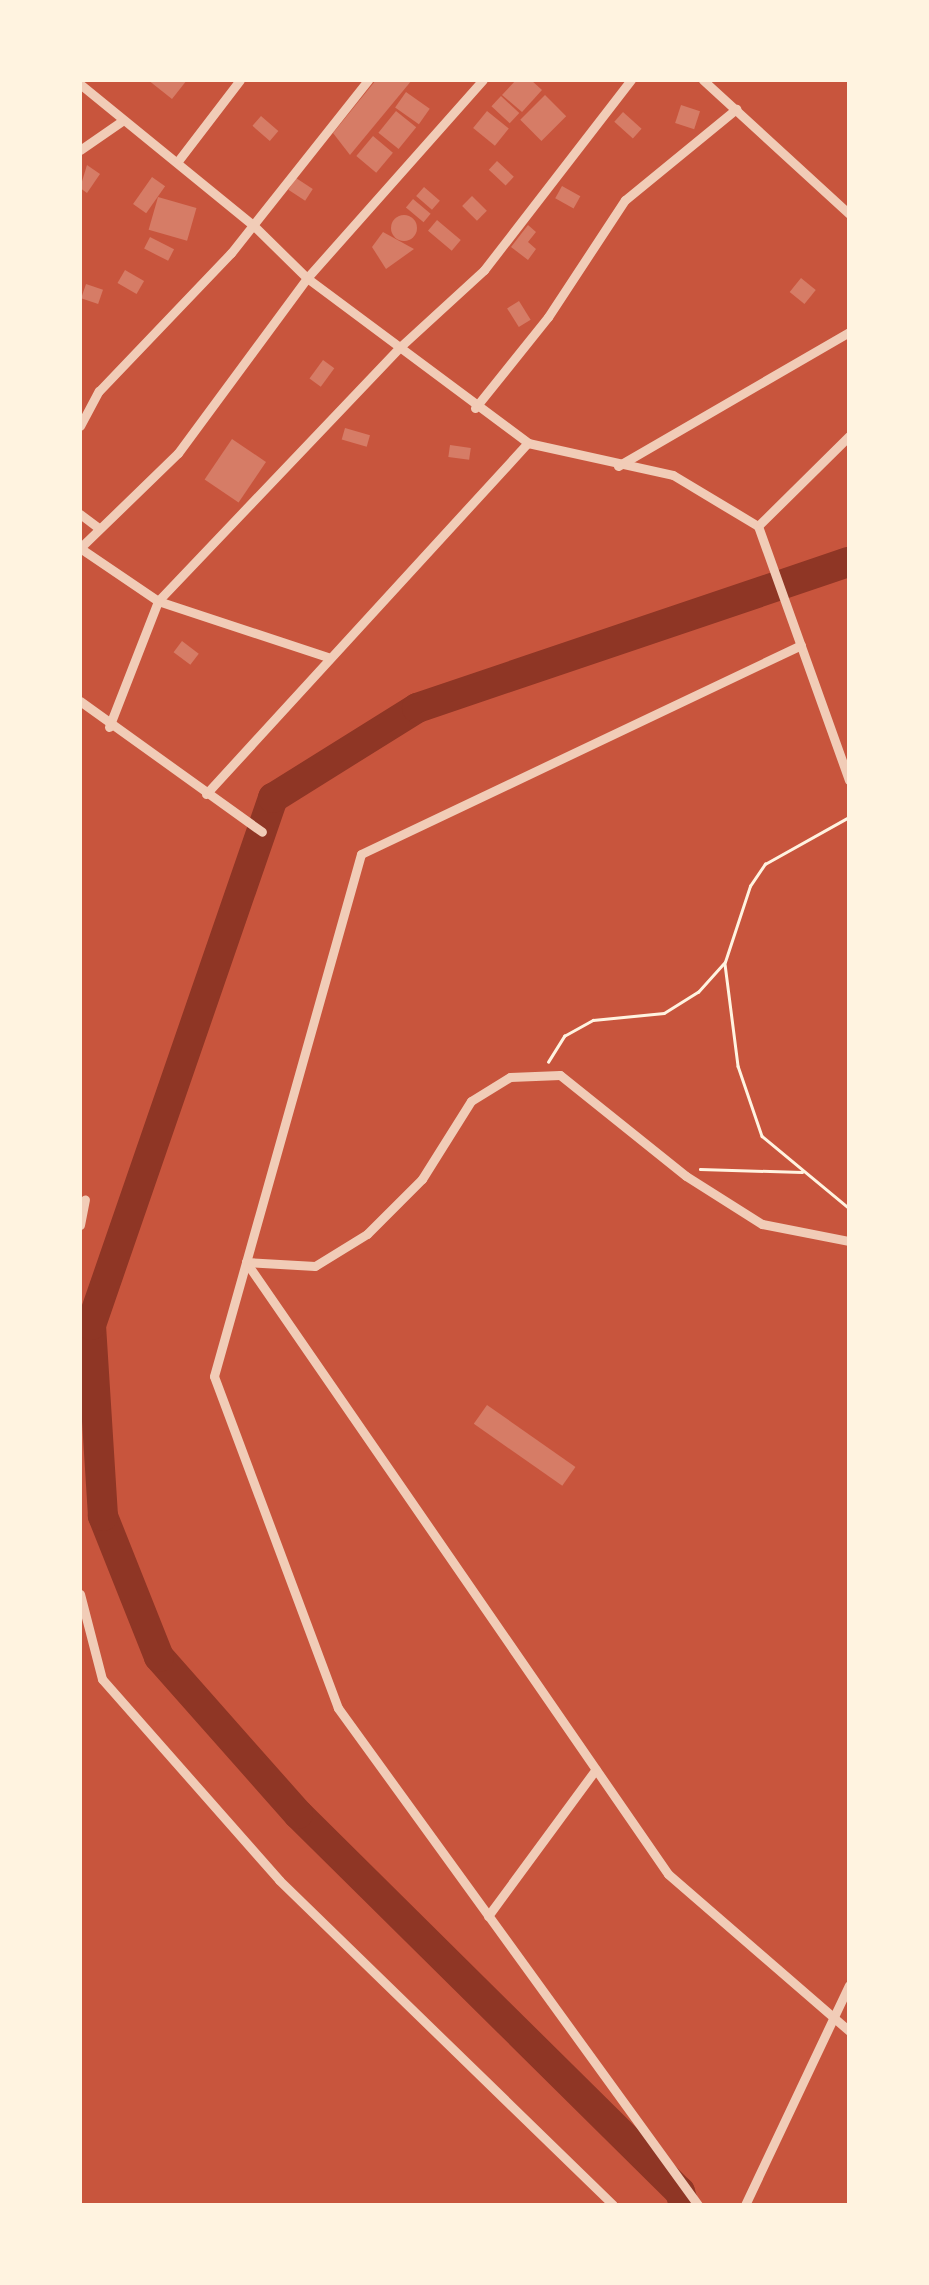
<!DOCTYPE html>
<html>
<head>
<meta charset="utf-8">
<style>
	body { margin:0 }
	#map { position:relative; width:929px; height:2285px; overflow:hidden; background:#c8553d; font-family:Rubik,sans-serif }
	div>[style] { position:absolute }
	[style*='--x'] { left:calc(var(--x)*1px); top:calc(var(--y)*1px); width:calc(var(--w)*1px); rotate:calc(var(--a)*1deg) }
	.river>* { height:30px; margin:-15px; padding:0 15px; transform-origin:15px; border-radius:15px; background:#8f3625 }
	.building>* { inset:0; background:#d67c66; transform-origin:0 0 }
	.round { border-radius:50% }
	.path>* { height:2.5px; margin:-1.25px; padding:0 1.25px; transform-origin:1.25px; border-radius:1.25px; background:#fff3e0 }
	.minor>* { height:9px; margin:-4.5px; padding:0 4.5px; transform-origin:4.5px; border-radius:4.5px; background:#f1ccb7 }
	span { translate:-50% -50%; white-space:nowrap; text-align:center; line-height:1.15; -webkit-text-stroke:10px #fff3e0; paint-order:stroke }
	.frame { position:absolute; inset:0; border:82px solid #fff3e0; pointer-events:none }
</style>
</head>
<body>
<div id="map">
	<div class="river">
		<div style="--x:684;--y:2205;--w:14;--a:-107"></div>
		<div style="--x:680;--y:2192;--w:537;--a:-135.3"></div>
		<div style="--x:298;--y:1814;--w:210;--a:-131.5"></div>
		<div style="--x:159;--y:1657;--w:152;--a:-111.7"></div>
		<div style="--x:103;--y:1516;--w:191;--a:-93.6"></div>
		<div style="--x:91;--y:1325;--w:558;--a:-70.95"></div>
		<div style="--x:273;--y:798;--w:170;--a:-32"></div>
		<div style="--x:417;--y:708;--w:456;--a:-18.7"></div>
	</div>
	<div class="building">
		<div style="clip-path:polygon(148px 80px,187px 80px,172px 99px)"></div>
		<div style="clip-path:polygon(376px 80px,412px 80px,350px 155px,333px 133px)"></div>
		<div style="clip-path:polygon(516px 80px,531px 80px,542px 90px,522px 112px,502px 95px)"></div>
		<div style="left:406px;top:92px;width:29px;height:19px;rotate:35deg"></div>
		<div style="left:545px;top:95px;width:30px;height:35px;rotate:45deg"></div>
		<div style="left:501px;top:96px;width:25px;height:14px;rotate:43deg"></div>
		<div style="left:681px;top:105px;width:20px;height:19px;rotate:18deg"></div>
		<div style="left:396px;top:111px;width:26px;height:28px;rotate:39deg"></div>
		<div style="left:487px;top:111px;width:28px;height:22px;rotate:39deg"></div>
		<div style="left:623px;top:112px;width:25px;height:13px;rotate:42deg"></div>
		<div style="left:261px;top:116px;width:23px;height:13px;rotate:41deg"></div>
		<div style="left:373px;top:136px;width:26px;height:26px;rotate:40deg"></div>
		<div style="left:497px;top:161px;width:23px;height:12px;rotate:43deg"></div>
		<div style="clip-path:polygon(87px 165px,100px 174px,87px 193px,80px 188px)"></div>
		<div style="left:152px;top:177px;width:16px;height:33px;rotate:35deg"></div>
		<div style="left:296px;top:178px;width:20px;height:14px;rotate:33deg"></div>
		<div style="left:562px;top:186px;width:21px;height:14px;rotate:29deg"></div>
		<div style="left:424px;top:187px;width:21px;height:12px;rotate:41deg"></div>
		<div style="left:472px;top:196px;width:21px;height:14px;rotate:45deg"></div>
		<div style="left:158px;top:197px;width:40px;height:34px;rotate:16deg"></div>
		<div style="left:413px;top:199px;width:23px;height:11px;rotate:40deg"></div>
		<div class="round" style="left:391px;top:215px;width:26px;height:26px"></div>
		<div style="left:437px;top:220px;width:31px;height:14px;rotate:40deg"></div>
		<div style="clip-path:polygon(528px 225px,536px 232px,528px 242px,536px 249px,528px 260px,511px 247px)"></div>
		<div style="clip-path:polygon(383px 232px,414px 249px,386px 269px,372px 247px)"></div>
		<div style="left:150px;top:237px;width:27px;height:13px;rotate:27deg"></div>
		<div style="left:125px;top:270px;width:22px;height:15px;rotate:30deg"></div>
		<div style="left:801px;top:278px;width:19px;height:18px;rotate:39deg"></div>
		<div style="left:86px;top:284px;width:18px;height:15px;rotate:19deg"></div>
		<div style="left:519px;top:301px;width:22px;height:14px;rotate:58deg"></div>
		<div style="left:323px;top:360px;width:14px;height:23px;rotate:36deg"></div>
		<div style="left:345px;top:428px;width:26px;height:12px;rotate:16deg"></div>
		<div style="left:232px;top:439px;width:41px;height:49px;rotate:34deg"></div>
		<div style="left:450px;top:445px;width:21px;height:12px;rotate:8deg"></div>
		<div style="left:182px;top:641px;width:21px;height:14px;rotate:37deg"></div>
		<div style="left:487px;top:1405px;width:108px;height:23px;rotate:35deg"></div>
	</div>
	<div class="path">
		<div style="--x:725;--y:964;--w:103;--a:82.7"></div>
		<div style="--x:738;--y:1066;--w:74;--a:71.1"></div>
		<div style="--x:762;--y:1136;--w:113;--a:39.6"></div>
		<div style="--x:548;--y:1062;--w:31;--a:-58"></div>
		<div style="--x:564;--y:1036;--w:33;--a:-29"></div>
		<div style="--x:593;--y:1020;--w:71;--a:-5.6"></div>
		<div style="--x:664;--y:1013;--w:40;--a:-32"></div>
		<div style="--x:698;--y:992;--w:40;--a:-48"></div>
		<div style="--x:725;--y:962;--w:80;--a:-71.8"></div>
		<div style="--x:750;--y:886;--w:27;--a:-56"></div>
		<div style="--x:765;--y:864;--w:96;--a:-29.2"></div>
		<div style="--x:700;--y:1169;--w:102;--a:1.7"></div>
	</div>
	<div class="minor">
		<div style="--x:703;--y:80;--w:198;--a:42.5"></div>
		<div style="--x:80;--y:84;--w:223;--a:39.2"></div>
		<div style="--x:253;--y:225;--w:76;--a:44.5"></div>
		<div style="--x:307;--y:278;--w:276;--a:36.7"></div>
		<div style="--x:528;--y:443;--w:148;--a:12.4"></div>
		<div style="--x:673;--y:475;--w:99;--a:31"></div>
		<div style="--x:80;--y:150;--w:51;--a:-34.6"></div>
		<div style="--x:178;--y:161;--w:102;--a:-52.6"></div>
		<div style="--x:475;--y:408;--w:117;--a:-51.3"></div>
		<div style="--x:548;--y:317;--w:140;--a:-56.7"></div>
		<div style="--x:625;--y:200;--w:144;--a:-39.3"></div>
		<div style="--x:80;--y:426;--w:40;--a:-62"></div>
		<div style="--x:99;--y:391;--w:191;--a:-46.3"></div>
		<div style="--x:231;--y:253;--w:221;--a:-51.6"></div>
		<div style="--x:618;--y:466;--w:267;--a:-30.1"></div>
		<div style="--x:80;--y:514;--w:21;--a:37"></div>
		<div style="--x:758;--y:526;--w:270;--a:70.3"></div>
		<div style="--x:758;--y:526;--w:128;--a:-44.7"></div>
		<div style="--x:80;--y:548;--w:136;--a:-44.1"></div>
		<div style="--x:178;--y:453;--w:217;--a:-53.6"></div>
		<div style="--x:307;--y:278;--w:265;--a:-48.4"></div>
		<div style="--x:80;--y:548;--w:94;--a:34.2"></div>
		<div style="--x:158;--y:601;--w:181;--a:18.3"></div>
		<div style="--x:80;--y:701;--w:224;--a:35.7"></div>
		<div style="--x:109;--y:727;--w:135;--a:-68.7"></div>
		<div style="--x:158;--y:601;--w:351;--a:-46.4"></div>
		<div style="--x:400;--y:347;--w:114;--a:-42.5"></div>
		<div style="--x:484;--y:270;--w:240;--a:-52.3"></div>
		<div style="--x:206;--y:794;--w:476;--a:-47.5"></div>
		<div style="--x:80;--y:1225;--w:26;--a:-79"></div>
		<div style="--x:246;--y:1262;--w:743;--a:55.41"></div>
		<div style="--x:668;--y:1874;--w:240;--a:40.9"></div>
		<div style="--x:246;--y:1262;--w:69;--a:3.3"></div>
		<div style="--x:315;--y:1266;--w:61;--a:-31.6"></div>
		<div style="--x:367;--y:1234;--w:78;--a:-45"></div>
		<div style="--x:422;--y:1179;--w:92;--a:-57.9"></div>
		<div style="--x:471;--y:1101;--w:46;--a:-31.6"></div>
		<div style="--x:510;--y:1077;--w:50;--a:-2.3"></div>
		<div style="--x:560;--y:1075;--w:161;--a:38.7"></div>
		<div style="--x:686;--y:1176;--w:90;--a:32.3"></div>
		<div style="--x:762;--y:1224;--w:89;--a:11.1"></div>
		<div style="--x:80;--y:1594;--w:88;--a:75.5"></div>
		<div style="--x:102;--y:1679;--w:268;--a:48.6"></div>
		<div style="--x:279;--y:1880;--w:466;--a:44.2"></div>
		<div style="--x:488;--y:1916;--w:182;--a:-53.7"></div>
		<div style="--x:698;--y:2205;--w:614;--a:-125.92"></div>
		<div style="--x:338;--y:1708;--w:354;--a:-110.5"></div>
		<div style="--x:214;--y:1376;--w:542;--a:-74.27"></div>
		<div style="--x:361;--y:854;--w:487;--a:-25.4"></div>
		<div style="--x:745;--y:2205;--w:243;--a:-64.7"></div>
	</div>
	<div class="frame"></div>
</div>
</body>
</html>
